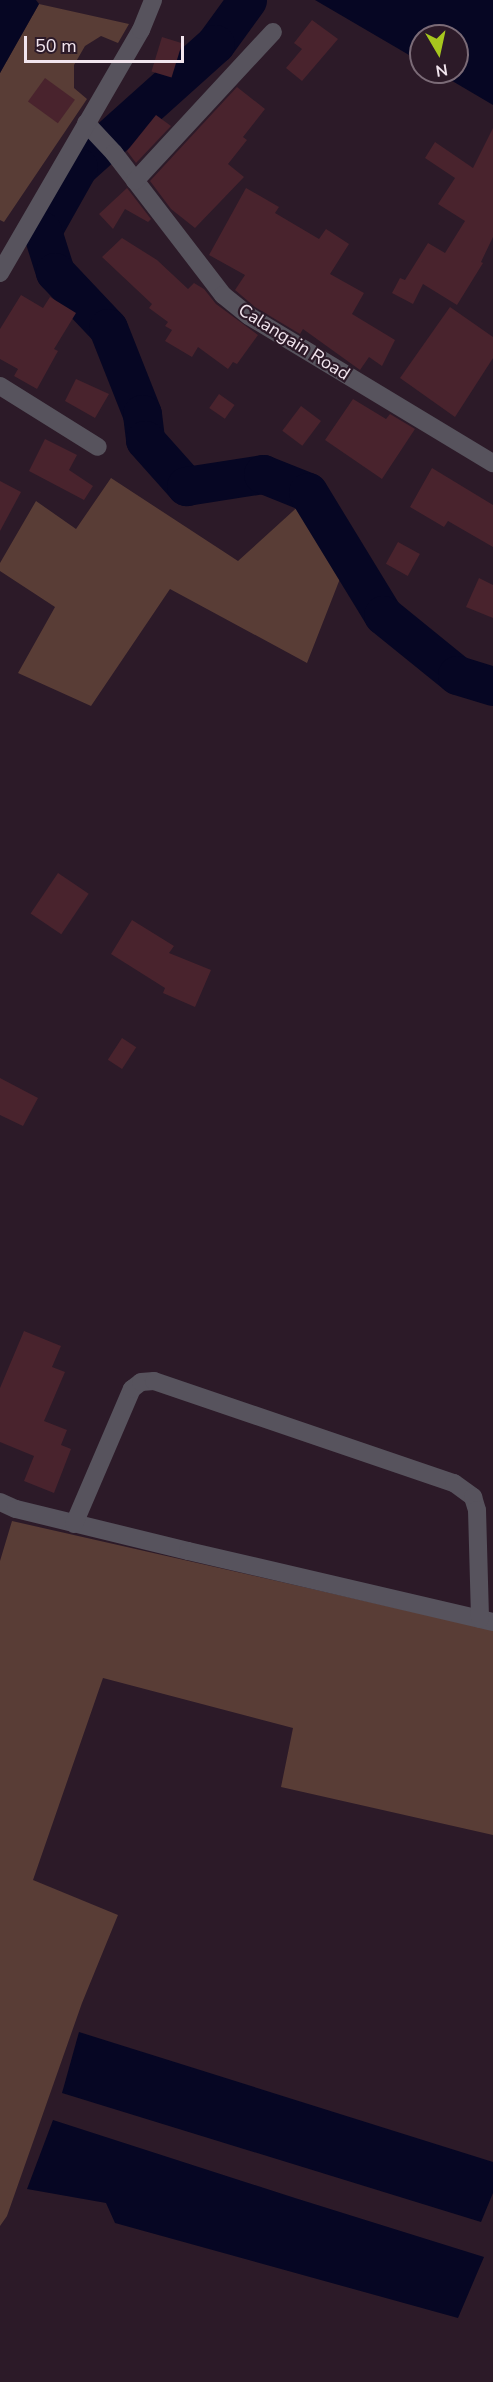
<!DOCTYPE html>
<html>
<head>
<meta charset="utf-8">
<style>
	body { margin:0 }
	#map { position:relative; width:493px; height:2382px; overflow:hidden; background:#2c1a28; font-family:"Nunito Sans",sans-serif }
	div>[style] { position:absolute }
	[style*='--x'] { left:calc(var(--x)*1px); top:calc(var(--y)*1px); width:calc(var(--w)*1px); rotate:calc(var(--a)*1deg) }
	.green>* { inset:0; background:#593d36 }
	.water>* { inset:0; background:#060623 }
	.river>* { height:39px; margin:-19.5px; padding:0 19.5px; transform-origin:19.5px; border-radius:19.5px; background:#060623 }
	.building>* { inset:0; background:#49232d; transform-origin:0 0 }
	.minor>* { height:18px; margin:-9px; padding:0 9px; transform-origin:9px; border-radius:9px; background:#57535d }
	span { translate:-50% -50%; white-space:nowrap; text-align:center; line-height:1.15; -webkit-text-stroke:4.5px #2c1a28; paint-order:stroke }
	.street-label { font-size:18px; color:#f2e5ee }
	.north { position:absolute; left:409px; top:24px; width:60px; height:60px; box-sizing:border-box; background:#2c1a28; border:2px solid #7b6b77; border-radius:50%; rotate:171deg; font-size:16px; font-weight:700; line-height:24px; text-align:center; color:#f2e5ee }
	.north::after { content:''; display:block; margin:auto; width:21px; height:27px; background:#a7c71e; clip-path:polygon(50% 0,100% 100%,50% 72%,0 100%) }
	.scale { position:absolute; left:24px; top:36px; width:160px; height:27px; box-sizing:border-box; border:3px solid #f2e5ee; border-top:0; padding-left:8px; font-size:18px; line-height:21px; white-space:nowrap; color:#f2e5ee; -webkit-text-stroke:4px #2c1a28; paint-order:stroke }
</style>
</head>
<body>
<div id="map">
	<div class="green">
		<div style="clip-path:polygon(39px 4px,129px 24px,118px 43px,101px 36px,85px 46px,74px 65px,74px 88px,87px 99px,4px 222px,0 220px,0 73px)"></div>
		<div style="clip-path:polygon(111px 478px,238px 561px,303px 502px,343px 571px,307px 663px,170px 589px,91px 706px,18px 673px,55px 607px,0 571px,0 563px,36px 501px,76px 529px)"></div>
		<div style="clip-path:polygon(12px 1521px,493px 1630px,493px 1835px,281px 1787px,293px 1728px,103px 1678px,33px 1880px,118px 1915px,82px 2003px,7px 2216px,0 2226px,0 1561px)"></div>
	</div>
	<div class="water">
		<div style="clip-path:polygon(0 0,36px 0,39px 4px,0 73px)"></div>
		<div style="clip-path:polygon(315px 0,493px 0,493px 105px,437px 72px,457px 72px,457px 36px,421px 36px,421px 62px)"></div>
		<div style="clip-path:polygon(79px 2032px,493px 2162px,493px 2193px,481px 2222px,62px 2093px)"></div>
		<div style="clip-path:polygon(53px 2120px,295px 2198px,484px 2257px,458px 2318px,115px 2223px,106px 2203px,27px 2189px)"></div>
	</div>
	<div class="river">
		<div style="--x:247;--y:0;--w:54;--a:126"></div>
		<div style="--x:215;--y:44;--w:184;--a:138.1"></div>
		<div style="--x:78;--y:167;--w:73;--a:119.4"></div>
		<div style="--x:42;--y:231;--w:43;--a:72.4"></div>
		<div style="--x:55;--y:272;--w:77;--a:46.6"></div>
		<div style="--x:108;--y:328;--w:92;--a:68.4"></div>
		<div style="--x:142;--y:414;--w:26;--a:83"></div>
		<div style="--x:145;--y:440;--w:62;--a:48.3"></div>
		<div style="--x:186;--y:486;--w:78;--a:-8.9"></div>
		<div style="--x:263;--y:474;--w:48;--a:21.8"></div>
		<div style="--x:308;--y:492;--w:144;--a:58.6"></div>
		<div style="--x:383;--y:615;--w:95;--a:39"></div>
		<div style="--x:457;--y:675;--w:38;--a:17"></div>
	</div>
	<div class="building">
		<div style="clip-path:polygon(312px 20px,338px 39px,302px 81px,286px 68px,302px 49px,294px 43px)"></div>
		<div style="left:162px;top:37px;width:21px;height:36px;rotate:17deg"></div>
		<div style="left:45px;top:78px;width:37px;height:29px;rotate:36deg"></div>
		<div style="clip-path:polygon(237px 87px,265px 109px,243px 137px,247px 140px,228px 164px,244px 177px,195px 228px,171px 209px,150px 181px)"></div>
		<div style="clip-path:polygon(156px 115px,171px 126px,136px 163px,127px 151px)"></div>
		<div style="clip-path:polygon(493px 128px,493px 237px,481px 262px,483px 263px,457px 305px,423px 284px,413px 304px,392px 293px,400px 278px,405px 280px,428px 243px,445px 253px,465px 221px,438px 204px,455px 178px,425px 158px,435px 142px,473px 168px)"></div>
		<div style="clip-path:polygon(127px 188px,151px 219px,148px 222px,125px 209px,113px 229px,99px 214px)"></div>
		<div style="clip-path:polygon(246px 188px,279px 207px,275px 213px,319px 239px,326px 229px,349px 244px,330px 274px,364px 293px,352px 314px,395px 340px,382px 366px,369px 357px,360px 370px,303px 329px,300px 334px,255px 307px,235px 290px,245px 275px,209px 255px)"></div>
		<div style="clip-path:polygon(122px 238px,157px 260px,188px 289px,194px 283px,204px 289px,216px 304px,258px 335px,237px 364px,233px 362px,228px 369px,198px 347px,192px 357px,165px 341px,172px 330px,165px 326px,168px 322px,149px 308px,152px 304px,102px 257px)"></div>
		<div style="clip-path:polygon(21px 295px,43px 308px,50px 297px,76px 313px,54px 349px,58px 351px,37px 389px,14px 376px,18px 369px,0 359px,0 329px)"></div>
		<div style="clip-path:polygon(450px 307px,493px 337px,493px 358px,455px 417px,400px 378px)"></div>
		<div style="clip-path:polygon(76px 379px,109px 394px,95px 418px,65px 401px)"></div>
		<div style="left:219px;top:394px;width:19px;height:17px;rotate:35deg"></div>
		<div style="clip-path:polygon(353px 399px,386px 419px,390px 414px,415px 429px,382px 479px,325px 440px)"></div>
		<div style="left:301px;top:406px;width:25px;height:31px;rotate:37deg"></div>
		<div style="clip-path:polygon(45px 439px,77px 455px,69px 470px,93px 486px,84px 500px,29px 471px)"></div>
		<div style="clip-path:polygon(432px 468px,493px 505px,493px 547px,448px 521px,444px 527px,410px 507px)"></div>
		<div style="clip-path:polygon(0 481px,21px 492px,0 531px)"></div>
		<div style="left:398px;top:542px;width:25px;height:25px;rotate:29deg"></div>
		<div style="clip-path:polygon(479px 578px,493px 585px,493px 618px,466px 607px)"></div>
		<div style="left:58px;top:873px;width:37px;height:49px;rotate:34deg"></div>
		<div style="clip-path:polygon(132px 920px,174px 946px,169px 953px,211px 970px,195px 1007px,163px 993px,165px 988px,111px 954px)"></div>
		<div style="left:122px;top:1038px;width:17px;height:26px;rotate:33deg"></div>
		<div style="clip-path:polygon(0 1078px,38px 1098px,23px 1126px,0 1115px)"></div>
		<div style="clip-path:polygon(24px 1331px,61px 1346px,52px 1367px,65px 1372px,44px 1421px,67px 1430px,61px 1445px,71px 1449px,54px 1493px,24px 1481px,34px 1456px,0 1442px,0 1388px)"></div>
	</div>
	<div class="minor">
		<div style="--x:86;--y:123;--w:41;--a:47"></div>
		<div style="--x:114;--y:153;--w:179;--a:52.5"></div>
		<div style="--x:223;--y:295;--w:33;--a:39"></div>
		<div style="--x:249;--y:316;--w:285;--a:31.1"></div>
		<div style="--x:135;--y:181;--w:203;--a:-47.2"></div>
		<div style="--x:0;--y:273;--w:281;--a:-59.9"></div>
		<div style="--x:141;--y:30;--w:32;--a:-68"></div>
		<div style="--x:0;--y:386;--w:115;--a:31.9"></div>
		<div style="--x:0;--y:1502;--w:17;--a:24"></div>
		<div style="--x:16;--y:1509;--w:177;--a:13.7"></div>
		<div style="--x:188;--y:1551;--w:313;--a:13.1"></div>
		<div style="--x:74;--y:1524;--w:147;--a:-66.8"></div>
		<div style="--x:132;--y:1389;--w:11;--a:-38"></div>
		<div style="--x:141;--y:1382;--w:13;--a:-4"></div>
		<div style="--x:154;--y:1381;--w:317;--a:18.8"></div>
		<div style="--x:454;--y:1483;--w:24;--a:36"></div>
		<div style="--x:473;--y:1497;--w:14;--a:73"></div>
		<div style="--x:477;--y:1510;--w:109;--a:88.4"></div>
	</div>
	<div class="street-label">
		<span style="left:294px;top:342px;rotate:32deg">Calangain Road</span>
	</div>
	<div class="north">N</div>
	<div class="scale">50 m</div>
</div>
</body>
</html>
